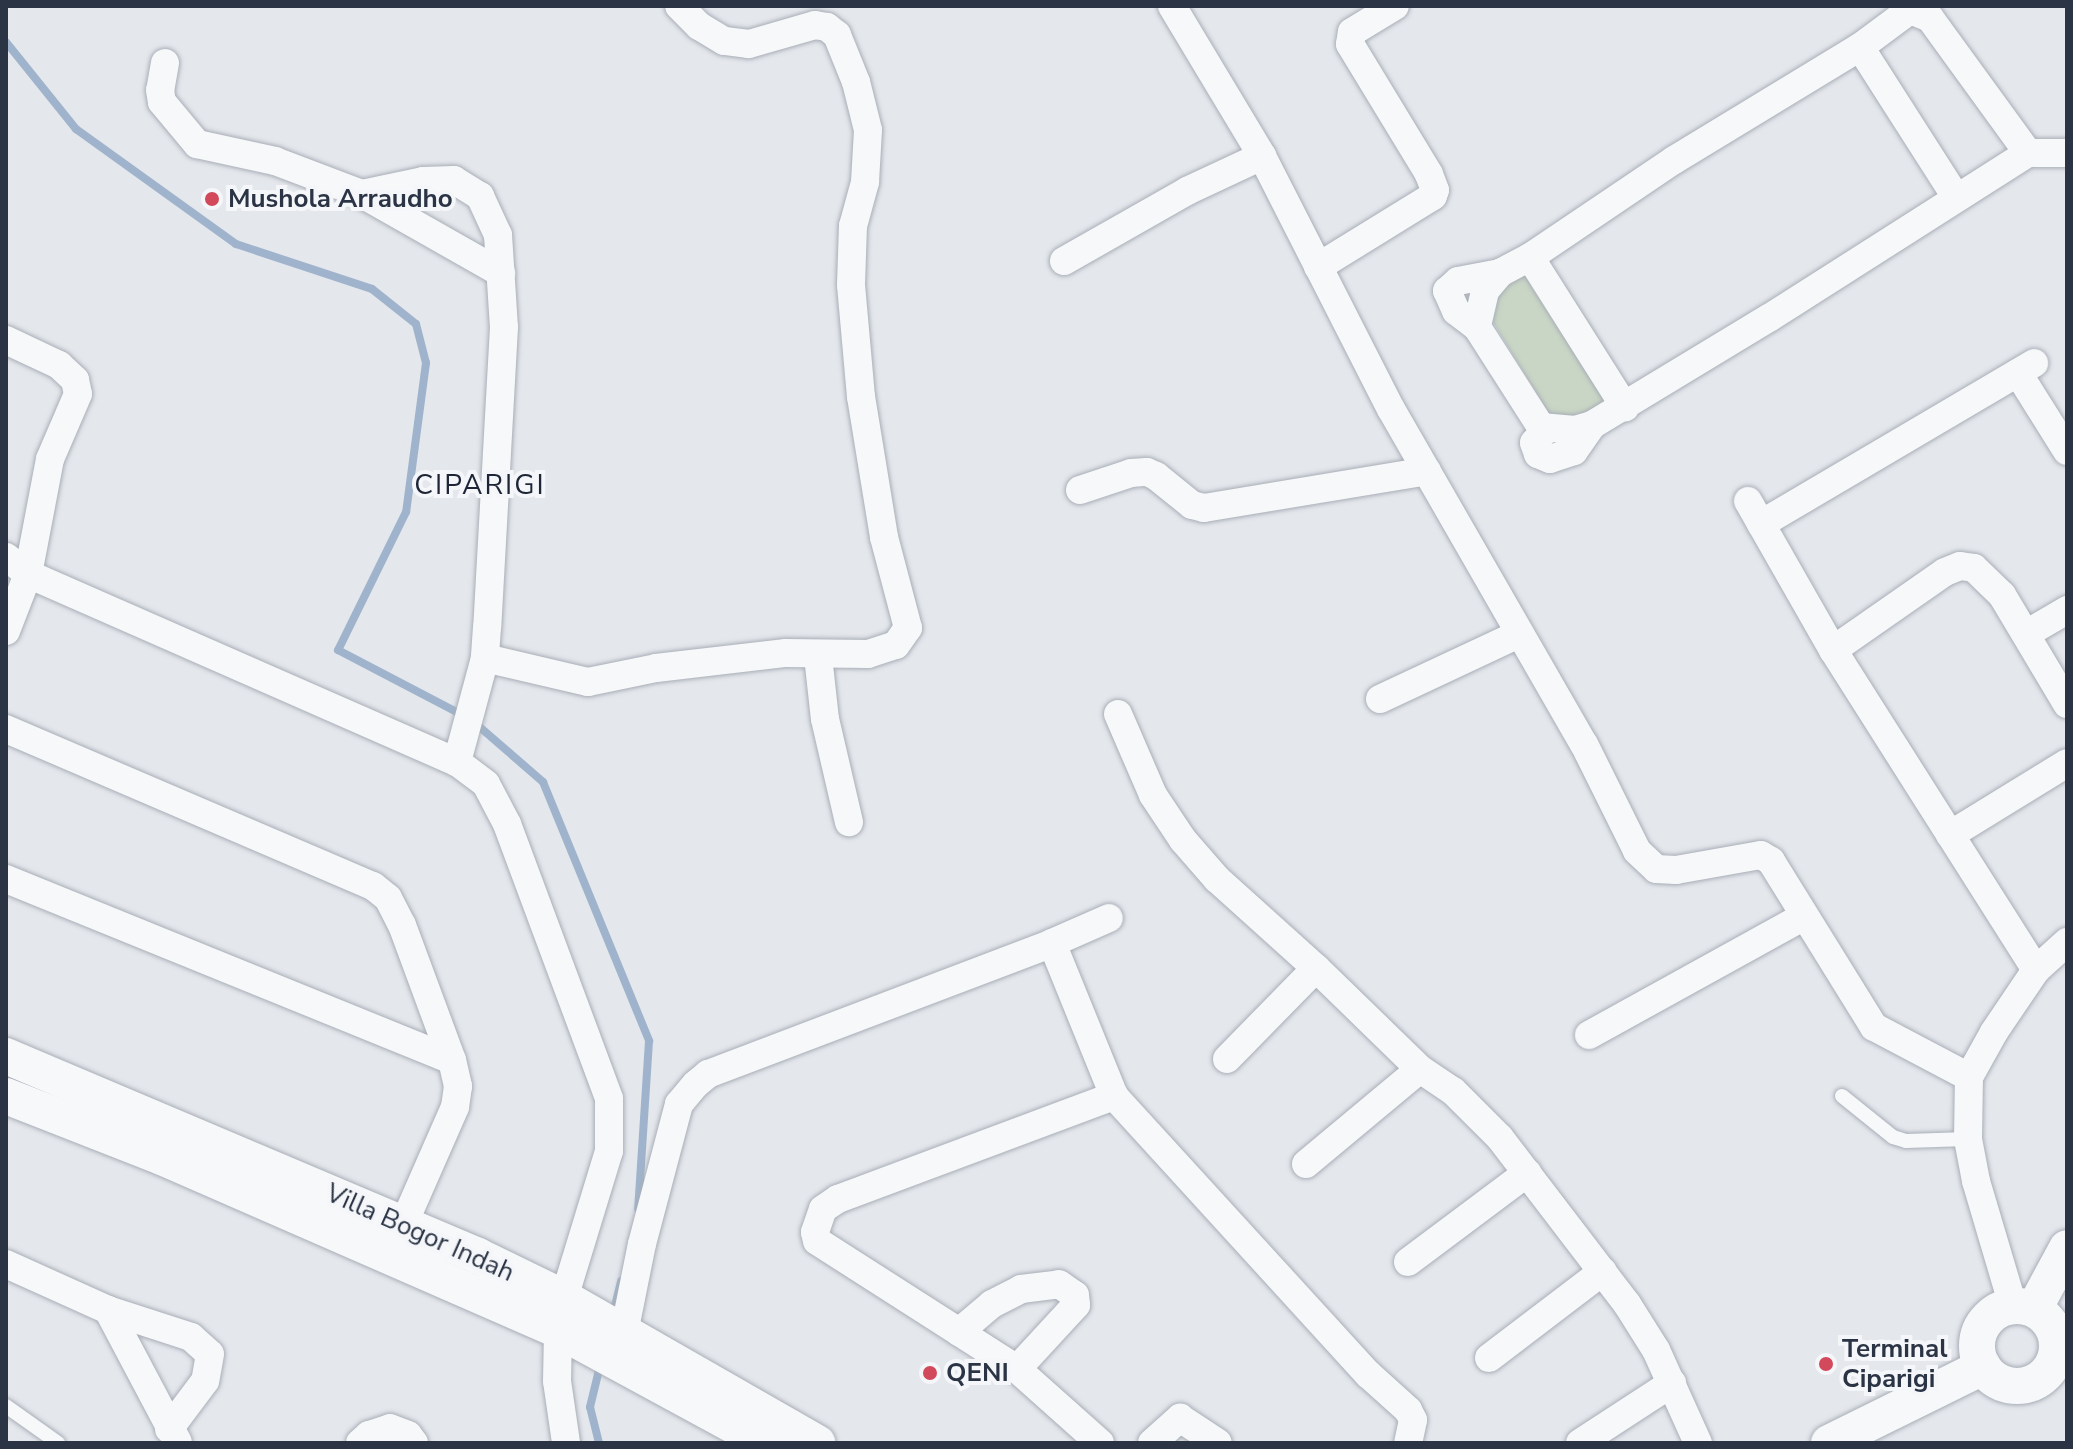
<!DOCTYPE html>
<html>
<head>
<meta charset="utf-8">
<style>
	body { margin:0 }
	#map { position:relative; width:2073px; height:1449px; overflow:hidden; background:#e4e7ec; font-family:"Nunito Sans",sans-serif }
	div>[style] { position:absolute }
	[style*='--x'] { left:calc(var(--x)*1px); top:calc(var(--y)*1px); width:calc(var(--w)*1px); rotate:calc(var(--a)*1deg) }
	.green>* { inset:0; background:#c9d6c5 }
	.stream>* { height:8px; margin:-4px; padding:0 4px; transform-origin:4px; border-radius:4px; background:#9fb4cc }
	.roads { filter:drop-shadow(0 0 2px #a9aeb7) drop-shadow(0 0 2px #a9aeb7) }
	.service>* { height:14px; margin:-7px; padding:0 7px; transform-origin:7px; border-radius:7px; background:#f7f8fa }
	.minor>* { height:28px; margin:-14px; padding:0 14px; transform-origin:14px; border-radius:14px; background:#f7f8fa }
	.tertiary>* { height:36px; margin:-18px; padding:0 18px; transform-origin:18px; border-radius:18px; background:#f7f8fa }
	.tertiary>.ring { margin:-18px; padding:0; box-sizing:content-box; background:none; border:36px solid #f7f8fa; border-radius:50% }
	.dots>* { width:22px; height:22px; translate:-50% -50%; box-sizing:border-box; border:4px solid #f4f6f9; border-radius:50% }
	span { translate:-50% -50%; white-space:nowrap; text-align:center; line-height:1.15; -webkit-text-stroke:8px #f4f6f9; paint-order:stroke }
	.poi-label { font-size:26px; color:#2b3445; font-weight:700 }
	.left { translate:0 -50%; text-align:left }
	.street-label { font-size:26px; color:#2b3445 }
	.neighbourhood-label { font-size:28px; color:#1d2536; letter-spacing:2px }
	.frame { position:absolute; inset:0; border:8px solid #2b3445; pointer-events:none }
</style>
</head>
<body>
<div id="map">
	<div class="green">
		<div style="clip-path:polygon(1525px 272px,1607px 395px,1584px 424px,1554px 422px,1493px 322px,1501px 284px)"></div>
	</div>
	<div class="stream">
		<div style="--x:6;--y:42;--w:112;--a:51.2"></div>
		<div style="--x:76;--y:129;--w:197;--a:35.7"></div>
		<div style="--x:236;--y:244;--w:143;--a:18.3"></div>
		<div style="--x:372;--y:289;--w:56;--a:38.5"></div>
		<div style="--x:416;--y:324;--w:40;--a:75.6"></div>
		<div style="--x:426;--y:363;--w:150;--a:97.6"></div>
		<div style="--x:406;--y:512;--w:154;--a:116.2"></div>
		<div style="--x:338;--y:650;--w:142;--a:27.6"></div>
		<div style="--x:475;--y:723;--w:90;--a:40.9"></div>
		<div style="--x:543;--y:782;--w:280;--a:67.7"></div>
		<div style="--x:649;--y:1041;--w:168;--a:93.7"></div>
		<div style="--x:613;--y:1314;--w:34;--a:-76"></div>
		<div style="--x:599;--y:1443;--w:37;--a:-104"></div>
		<div style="--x:590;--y:1407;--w:46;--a:-76.3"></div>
	</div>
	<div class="roads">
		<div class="service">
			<div style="--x:1842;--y:1096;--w:65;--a:38.8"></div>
			<div style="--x:1893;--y:1137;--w:14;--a:17"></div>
			<div style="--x:1906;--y:1141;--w:62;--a:-1.8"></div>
			<div style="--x:6;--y:1406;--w:64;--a:35.4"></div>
		</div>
		<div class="minor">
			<div style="--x:1172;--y:6;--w:175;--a:59"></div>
			<div style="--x:1262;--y:156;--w:284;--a:63"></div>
			<div style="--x:1391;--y:409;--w:387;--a:60.1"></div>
			<div style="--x:1584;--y:744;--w:119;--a:63.6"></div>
			<div style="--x:1637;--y:851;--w:26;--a:43"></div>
			<div style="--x:1656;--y:869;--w:20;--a:3"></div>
			<div style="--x:1676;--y:870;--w:86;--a:-10"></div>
			<div style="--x:1761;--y:855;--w:12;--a:31"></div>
			<div style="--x:1771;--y:861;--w:195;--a:58.2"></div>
			<div style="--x:1874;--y:1027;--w:107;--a:27.8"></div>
			<div style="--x:1860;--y:47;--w:178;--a:57.4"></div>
			<div style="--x:165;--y:63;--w:27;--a:100"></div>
			<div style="--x:160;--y:90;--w:12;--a:81"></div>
			<div style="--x:162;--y:102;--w:55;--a:50.2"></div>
			<div style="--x:197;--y:144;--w:80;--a:12.3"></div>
			<div style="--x:275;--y:161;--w:93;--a:20.8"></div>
			<div style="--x:362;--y:194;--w:62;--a:-12"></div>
			<div style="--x:423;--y:181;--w:31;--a:-2"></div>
			<div style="--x:454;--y:180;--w:31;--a:32"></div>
			<div style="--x:480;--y:196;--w:43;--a:65.2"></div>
			<div style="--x:498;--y:235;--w:92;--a:86.3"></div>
			<div style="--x:504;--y:327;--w:300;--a:93.2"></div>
			<div style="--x:487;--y:627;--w:31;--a:94"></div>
			<div style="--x:485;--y:658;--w:108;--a:105.1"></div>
			<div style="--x:2028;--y:153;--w:167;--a:-126"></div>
			<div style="--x:1930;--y:18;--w:22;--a:-158"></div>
			<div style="--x:1910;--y:10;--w:62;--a:143.5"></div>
			<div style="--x:1860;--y:47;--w:218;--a:148.7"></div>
			<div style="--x:1674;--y:160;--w:174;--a:146"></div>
			<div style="--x:1530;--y:257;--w:34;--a:152"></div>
			<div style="--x:1500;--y:273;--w:23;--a:130"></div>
			<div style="--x:1485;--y:291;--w:37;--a:103"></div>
			<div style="--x:1477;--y:327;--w:119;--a:57.4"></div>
			<div style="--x:1541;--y:427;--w:34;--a:5"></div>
			<div style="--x:1575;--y:430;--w:18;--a:-16"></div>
			<div style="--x:1592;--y:425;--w:207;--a:-31.2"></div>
			<div style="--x:1769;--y:318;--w:307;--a:-32.5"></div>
			<div style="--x:2028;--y:153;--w:39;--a:0"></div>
			<div style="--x:362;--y:194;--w:160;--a:29.6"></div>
			<div style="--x:1530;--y:257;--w:178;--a:57.7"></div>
			<div style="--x:1064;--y:261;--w:142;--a:-29.6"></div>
			<div style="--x:1187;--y:191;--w:83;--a:-25"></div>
			<div style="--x:1318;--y:267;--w:135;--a:-31.7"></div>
			<div style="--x:1433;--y:196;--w:6;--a:-72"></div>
			<div style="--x:1435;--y:190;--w:17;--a:-111"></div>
			<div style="--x:1429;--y:174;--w:152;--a:-121.3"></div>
			<div style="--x:1350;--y:44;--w:12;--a:-81"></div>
			<div style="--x:1352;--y:32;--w:50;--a:-31.2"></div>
			<div style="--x:1477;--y:327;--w:26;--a:-143"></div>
			<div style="--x:1456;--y:311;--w:22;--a:-114"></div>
			<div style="--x:1447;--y:291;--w:15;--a:-42"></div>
			<div style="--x:1458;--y:281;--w:43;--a:-10.8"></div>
			<div style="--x:6;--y:340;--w:59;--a:25.3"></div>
			<div style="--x:59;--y:365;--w:22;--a:43"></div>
			<div style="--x:75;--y:380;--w:14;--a:78"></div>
			<div style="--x:78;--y:394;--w:71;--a:113.3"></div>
			<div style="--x:50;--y:459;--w:117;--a:100.8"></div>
			<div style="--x:28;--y:574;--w:28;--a:-142"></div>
			<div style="--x:2018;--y:373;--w:92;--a:57.9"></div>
			<div style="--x:1546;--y:429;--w:18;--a:131"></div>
			<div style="--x:1534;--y:443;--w:12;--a:70"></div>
			<div style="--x:1538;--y:454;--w:13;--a:23"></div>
			<div style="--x:1550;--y:459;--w:25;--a:-18"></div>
			<div style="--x:1574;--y:451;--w:32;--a:-55"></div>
			<div style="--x:1080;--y:490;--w:54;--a:-18.4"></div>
			<div style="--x:1131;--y:473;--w:16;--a:-4"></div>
			<div style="--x:1147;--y:472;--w:10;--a:24"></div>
			<div style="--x:1156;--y:476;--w:46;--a:38.9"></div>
			<div style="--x:1192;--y:505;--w:12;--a:14"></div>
			<div style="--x:1204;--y:508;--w:226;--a:-9.4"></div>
			<div style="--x:1748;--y:501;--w:172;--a:60.3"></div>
			<div style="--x:1833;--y:650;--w:379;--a:57.6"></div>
			<div style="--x:1761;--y:524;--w:317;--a:-30.5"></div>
			<div style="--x:6;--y:631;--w:61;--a:-68.9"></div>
			<div style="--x:28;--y:574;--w:468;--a:23.7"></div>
			<div style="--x:457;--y:762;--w:36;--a:37"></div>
			<div style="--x:486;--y:784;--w:45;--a:62.3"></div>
			<div style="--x:507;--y:824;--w:293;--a:69.6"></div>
			<div style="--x:609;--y:1099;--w:52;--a:90"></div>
			<div style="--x:609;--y:1151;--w:154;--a:107"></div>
			<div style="--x:564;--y:1298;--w:33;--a:101"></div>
			<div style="--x:558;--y:1330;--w:51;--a:91.1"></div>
			<div style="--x:557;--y:1381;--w:63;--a:81.7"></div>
			<div style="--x:2026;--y:634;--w:48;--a:-30.3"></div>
			<div style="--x:1833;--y:650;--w:136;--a:-34.9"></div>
			<div style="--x:1945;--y:572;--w:16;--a:-22"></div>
			<div style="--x:1960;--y:566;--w:14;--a:8"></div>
			<div style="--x:1974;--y:568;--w:39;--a:44"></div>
			<div style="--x:2002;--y:595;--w:127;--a:59.2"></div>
			<div style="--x:818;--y:656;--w:63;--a:83.7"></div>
			<div style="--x:825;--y:719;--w:106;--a:76.9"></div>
			<div style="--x:485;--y:658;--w:106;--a:13.1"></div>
			<div style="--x:588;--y:682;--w:69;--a:-11.6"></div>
			<div style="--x:656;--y:668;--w:131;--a:-6.6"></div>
			<div style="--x:786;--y:653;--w:82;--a:0.7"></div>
			<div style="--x:868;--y:654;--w:29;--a:-18"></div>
			<div style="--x:896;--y:645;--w:21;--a:-55"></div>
			<div style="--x:908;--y:628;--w:94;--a:-104.8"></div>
			<div style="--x:884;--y:537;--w:142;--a:-99.3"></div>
			<div style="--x:861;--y:397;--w:112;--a:-95.1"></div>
			<div style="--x:851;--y:285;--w:59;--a:-88.1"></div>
			<div style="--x:853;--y:226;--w:46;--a:-74.7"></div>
			<div style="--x:865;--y:182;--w:52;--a:-86.7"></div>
			<div style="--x:868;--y:130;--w:49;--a:-104"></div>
			<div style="--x:856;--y:82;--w:51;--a:-112"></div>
			<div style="--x:837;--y:35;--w:13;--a:-141"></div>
			<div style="--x:827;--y:27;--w:12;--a:-171"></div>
			<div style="--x:815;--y:25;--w:69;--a:163.9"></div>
			<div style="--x:749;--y:44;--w:25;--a:-173"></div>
			<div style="--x:724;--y:41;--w:29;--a:-149"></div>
			<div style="--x:699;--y:26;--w:28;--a:-135"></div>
			<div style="--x:1380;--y:699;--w:153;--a:-25.1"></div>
			<div style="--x:1118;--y:714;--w:88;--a:66.6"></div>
			<div style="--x:1153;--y:795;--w:54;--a:56.3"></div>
			<div style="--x:1183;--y:840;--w:52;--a:48.9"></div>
			<div style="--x:1217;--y:879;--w:133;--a:42"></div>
			<div style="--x:1316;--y:968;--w:145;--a:44.2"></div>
			<div style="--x:1420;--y:1069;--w:40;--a:34"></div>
			<div style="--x:1453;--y:1091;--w:66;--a:45"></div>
			<div style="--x:1500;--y:1138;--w:209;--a:52.6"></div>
			<div style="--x:1627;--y:1304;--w:54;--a:57.8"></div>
			<div style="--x:1656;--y:1350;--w:102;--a:65.7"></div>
			<div style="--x:6;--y:729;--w:399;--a:23.2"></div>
			<div style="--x:373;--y:886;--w:19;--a:39"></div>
			<div style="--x:388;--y:898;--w:30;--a:63"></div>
			<div style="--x:402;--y:925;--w:144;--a:69.7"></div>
			<div style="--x:452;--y:1060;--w:27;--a:77"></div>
			<div style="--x:458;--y:1086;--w:21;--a:98"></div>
			<div style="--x:455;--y:1107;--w:150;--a:113.7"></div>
			<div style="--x:1950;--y:835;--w:137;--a:-31.6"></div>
			<div style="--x:6;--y:879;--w:481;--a:22.1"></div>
			<div style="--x:1052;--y:943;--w:62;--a:-23.7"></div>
			<div style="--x:1589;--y:1035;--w:244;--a:-28.9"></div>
			<div style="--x:1227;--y:1059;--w:127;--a:-45.6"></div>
			<div style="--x:1306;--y:1164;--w:148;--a:-39.8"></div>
			<div style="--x:1408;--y:1262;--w:149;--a:-36.8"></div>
			<div style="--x:6;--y:1264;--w:112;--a:24.3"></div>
			<div style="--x:108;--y:1310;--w:87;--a:18"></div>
			<div style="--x:191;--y:1337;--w:25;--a:42"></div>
			<div style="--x:210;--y:1354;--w:27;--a:100"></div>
			<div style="--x:205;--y:1381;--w:60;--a:126.9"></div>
			<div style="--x:2013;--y:1306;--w:130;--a:-106.5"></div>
			<div style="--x:1976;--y:1181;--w:43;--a:-100.8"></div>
			<div style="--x:1968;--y:1139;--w:62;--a:-89.1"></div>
			<div style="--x:1969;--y:1077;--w:51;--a:-60.9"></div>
			<div style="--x:1994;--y:1032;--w:75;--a:-55.9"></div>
			<div style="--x:2036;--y:970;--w:42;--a:-42.1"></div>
			<div style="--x:108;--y:1310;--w:149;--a:62.1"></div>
			<div style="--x:959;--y:1332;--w:43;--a:-40.3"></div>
			<div style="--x:992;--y:1304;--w:33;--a:-27"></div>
			<div style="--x:1021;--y:1289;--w:38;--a:-7"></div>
			<div style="--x:1059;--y:1284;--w:19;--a:35"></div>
			<div style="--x:1075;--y:1295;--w:10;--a:84"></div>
			<div style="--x:1076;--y:1305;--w:87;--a:132.7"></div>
			<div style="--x:624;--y:1333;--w:91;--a:-78.6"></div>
			<div style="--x:642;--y:1244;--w:145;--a:-75.2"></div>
			<div style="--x:679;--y:1104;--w:26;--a:-50"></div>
			<div style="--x:696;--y:1084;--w:16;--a:-40"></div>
			<div style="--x:708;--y:1074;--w:368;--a:-20.8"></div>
			<div style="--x:1052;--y:943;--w:165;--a:67.9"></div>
			<div style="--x:1114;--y:1096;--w:377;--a:47.6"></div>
			<div style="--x:1368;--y:1374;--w:54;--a:42"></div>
			<div style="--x:1408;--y:1410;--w:11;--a:63"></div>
			<div style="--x:1413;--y:1420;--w:24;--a:102"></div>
			<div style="--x:1489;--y:1358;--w:143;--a:-37.3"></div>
			<div style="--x:360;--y:1443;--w:12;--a:-42"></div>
			<div style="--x:369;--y:1435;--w:22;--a:-18"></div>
			<div style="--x:390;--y:1428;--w:19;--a:21"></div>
			<div style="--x:408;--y:1435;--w:10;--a:53"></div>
			<div style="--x:1100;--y:1443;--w:111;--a:-138.3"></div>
			<div style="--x:1017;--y:1369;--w:237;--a:-147.4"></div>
			<div style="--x:817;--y:1241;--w:9;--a:-103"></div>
			<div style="--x:815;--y:1232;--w:24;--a:-71"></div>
			<div style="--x:823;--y:1209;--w:18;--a:-34"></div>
			<div style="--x:838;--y:1199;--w:295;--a:-20.5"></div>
			<div style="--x:1152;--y:1443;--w:38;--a:-42"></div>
			<div style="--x:1180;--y:1418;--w:45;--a:33.3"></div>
			<div style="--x:1580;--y:1443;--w:110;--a:-33.1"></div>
		</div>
		<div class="tertiary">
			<div style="--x:6;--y:1056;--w:513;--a:22.96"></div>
			<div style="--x:478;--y:1256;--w:96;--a:26"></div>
			<div style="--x:564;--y:1298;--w:292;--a:29.8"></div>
			<div style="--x:6;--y:1096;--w:170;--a:21.4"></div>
			<div style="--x:164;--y:1158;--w:430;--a:23.6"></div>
			<div style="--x:558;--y:1330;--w:237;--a:28.5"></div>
			<div class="ring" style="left:1977px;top:1306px;width:44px;height:44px"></div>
			<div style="--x:2034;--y:1309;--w:69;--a:-61.6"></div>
			<div style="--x:1829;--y:1443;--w:172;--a:-26.3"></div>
		</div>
	</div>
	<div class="dots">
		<div style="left:212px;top:199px;background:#d1495b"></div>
		<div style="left:1826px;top:1364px;background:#d1495b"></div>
		<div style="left:930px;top:1373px;background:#d1495b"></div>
	</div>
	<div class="poi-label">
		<span class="left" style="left:228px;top:199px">Mushola Arraudho</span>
		<span class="left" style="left:1842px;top:1364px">Terminal<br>Ciparigi</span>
		<span class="left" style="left:946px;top:1373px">QENI</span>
	</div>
	<div class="street-label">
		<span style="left:420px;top:1233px;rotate:24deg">Villa Bogor Indah</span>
	</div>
	<div class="neighbourhood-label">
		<span style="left:480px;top:485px">CIPARIGI</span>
	</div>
	<div class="frame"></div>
</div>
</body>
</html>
